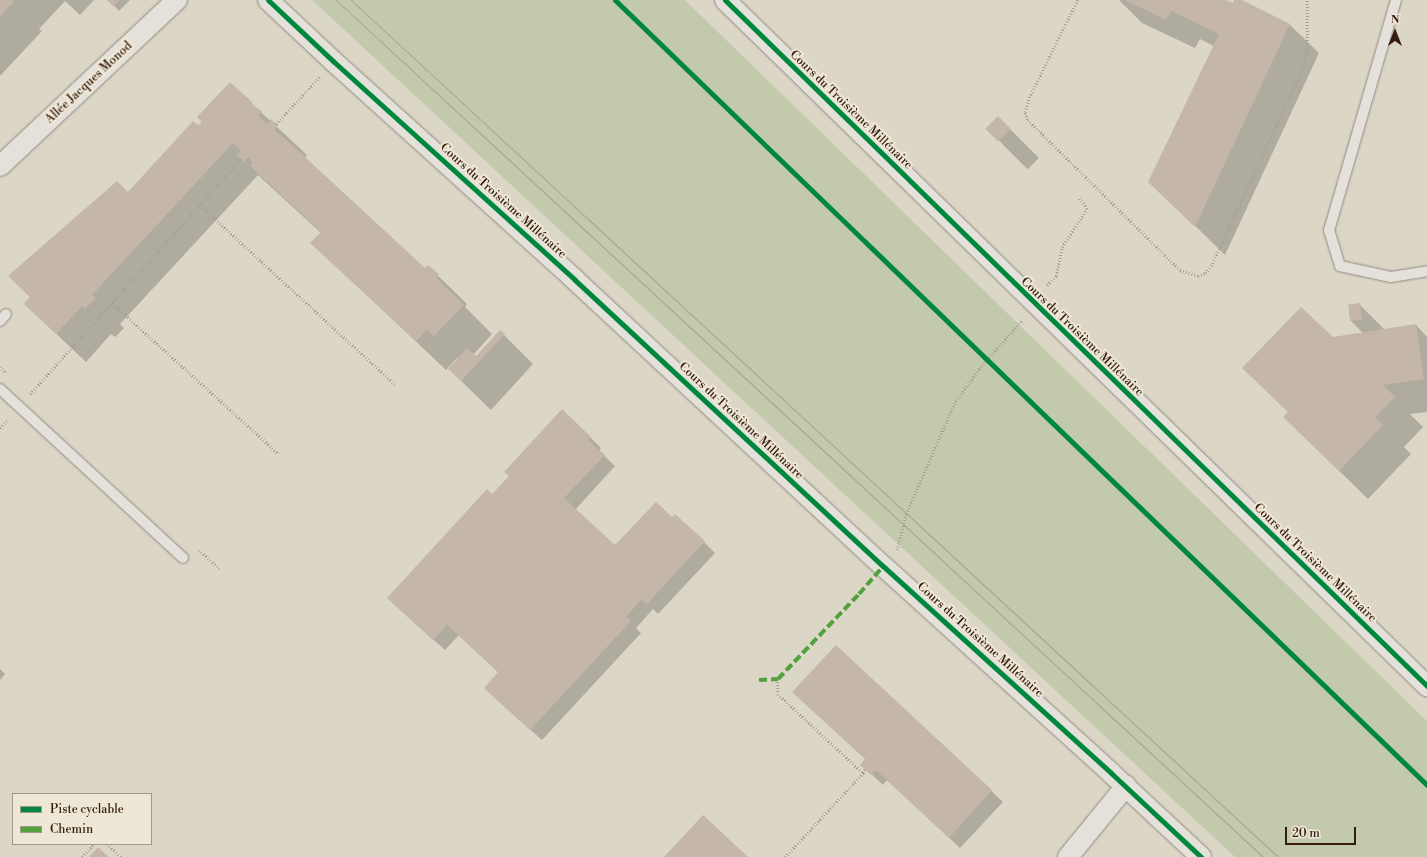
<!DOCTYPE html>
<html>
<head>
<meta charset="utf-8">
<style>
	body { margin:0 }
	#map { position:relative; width:1427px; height:857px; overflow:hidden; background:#dcd6c7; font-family:"Libre Bodoni",serif }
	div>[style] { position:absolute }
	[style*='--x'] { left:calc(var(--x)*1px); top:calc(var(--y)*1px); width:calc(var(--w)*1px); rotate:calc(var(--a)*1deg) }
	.green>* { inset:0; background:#c3caac }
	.shadow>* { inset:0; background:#0003; transform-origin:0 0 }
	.building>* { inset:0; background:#c4b6a9; transform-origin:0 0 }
	.path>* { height:2.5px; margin-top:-1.25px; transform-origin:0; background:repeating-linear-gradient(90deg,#a49f97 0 1px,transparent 0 3px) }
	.roads { filter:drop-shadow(0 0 1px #918b81) drop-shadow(0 0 1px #918b81) }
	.lane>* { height:10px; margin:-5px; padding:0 5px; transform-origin:5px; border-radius:5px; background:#e4e1da }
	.street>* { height:20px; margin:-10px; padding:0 10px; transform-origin:10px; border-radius:10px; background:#e4e1da }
	.tram>* { height:1px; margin:-0.5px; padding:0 0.5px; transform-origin:0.5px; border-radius:0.5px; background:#a49f97 }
	.quiet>* { height:4px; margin-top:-2px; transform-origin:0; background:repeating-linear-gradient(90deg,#53a13e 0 8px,transparent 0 12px) }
	.cycleway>* { height:5px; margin:-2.5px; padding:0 2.5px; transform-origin:2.5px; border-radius:2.5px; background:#00873e }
	span { translate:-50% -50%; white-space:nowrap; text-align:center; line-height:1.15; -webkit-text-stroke:4px #eee7d5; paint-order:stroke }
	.street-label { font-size:12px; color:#351c0e }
	.legend { position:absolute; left:12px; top:793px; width:140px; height:52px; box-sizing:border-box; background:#eee7d5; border:1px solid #a49685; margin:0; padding:5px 7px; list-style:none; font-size:12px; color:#351c0e }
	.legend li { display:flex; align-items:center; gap:8px; height:20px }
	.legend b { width:20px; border:1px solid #a49685 }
	.north { position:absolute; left:1375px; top:12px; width:40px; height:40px; -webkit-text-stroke:3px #eee7d5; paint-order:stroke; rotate:0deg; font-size:11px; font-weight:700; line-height:16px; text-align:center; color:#351c0e }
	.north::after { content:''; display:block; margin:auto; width:14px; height:18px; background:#351c0e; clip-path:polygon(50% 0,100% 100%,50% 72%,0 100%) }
	.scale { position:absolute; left:1285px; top:827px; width:71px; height:18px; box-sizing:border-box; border:2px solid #351c0e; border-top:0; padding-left:5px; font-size:12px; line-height:14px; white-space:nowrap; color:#351c0e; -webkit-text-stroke:3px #eee7d5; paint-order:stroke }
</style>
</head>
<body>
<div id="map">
	<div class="green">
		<div style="clip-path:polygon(312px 0,685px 0,1427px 721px,1427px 857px,1235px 857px)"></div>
	</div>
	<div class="shadow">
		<div style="clip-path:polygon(0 0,94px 0,80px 15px,65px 1px,39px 29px,42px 31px,0 76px)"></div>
		<div style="clip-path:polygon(109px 0,130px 0,119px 11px)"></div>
		<div style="clip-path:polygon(1119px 0,1223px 0,1233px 5px,1236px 0,1239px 0,1290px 25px,1319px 53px,1225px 255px,1179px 210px,1214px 46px,1200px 39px,1195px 48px,1142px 23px)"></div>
		<div style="clip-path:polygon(251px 103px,307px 155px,305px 158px,425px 269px,428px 266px,467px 304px,465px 307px,492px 334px,473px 355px,476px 357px,500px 331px,533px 364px,491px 410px,449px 369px,458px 359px,457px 358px,446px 370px,312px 243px,321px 233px,258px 175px,120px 324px,124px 328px,115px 337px,111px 334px,86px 362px,25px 304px,31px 298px,9px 276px,128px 193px,199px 127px)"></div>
		<div style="left:998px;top:117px;width:58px;height:16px;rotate:45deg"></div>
		<div style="clip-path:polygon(1359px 304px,1385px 330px,1416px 325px,1427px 337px,1427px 412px,1410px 414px,1423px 427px,1404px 447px,1411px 454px,1368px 499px,1284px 417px,1289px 413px,1244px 368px,1332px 338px,1363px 333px,1351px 321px)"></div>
		<div style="clip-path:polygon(590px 437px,601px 448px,599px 451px,615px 466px,575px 510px,615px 547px,672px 519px,704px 542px,715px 553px,658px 614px,653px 609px,636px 628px,641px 633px,542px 740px,496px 699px,499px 673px,459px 635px,445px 650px,399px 609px,493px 495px)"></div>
		<div style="clip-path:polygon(836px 646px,1003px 802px,960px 848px,887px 780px,883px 785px,862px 765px,866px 760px)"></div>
		<div style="clip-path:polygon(0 669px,5px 674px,0 680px)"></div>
	</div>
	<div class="building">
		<div style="clip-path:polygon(0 0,11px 0,14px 2px,0 16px)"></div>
		<div style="clip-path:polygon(107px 0,120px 0,113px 6px)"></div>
		<div style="clip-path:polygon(1125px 0,1226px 0,1233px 3px,1234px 0,1242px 0,1290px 24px,1195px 227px,1148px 182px,1219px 34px,1171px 11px,1166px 20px)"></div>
		<div style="clip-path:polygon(230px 82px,252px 102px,252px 105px,262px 111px,258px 116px,267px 124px,271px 119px,278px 126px,275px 130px,279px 135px,280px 134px,425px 268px,428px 265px,439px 274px,436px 278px,464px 305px,434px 336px,427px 330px,416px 341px,310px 243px,321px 232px,250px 166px,253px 163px,248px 157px,244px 162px,237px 155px,241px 151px,233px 143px,92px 295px,96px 298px,85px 309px,82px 306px,56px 334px,24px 304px,30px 297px,8px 276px,117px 181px,128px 192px,193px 121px,198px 125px,202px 122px,197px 117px)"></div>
		<div style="left:998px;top:116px;width:18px;height:18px;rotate:45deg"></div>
		<div style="left:1360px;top:303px;width:17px;height:12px;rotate:83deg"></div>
		<div style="clip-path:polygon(1301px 307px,1333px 337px,1416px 324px,1424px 379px,1383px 385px,1395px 397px,1375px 417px,1383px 425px,1339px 471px,1283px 417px,1288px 412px,1242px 368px)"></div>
		<div style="clip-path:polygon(500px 330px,505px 334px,461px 381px,448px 369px,467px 348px,476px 356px)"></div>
		<div style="clip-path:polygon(562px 409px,591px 437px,588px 440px,605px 455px,564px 498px,615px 545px,656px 502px,672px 517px,675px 514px,705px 541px,647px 604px,642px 599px,626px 617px,631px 621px,530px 730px,484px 688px,498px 672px,447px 625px,433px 640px,387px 598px,487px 489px,492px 494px,509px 476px,504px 472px)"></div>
		<div style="clip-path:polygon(836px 645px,992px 790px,949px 838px,876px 770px,871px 775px,860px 765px,865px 759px,792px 692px)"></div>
		<div style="clip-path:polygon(703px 815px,748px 857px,664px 857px)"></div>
		<div style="clip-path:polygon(98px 847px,109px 857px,89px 857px)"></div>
	</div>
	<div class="path">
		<div style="--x:1078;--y:0;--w:108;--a:116.3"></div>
		<div style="--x:1030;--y:97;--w:17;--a:107"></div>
		<div style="--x:1025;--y:113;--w:8;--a:67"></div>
		<div style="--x:1028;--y:120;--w:214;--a:44.6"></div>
		<div style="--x:1180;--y:270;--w:19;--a:18"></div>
		<div style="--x:1198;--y:276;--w:8;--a:-23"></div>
		<div style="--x:1205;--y:273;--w:9;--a:-49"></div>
		<div style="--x:1211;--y:266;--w:216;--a:-65.1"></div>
		<div style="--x:1302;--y:70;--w:21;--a:-76"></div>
		<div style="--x:1307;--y:50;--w:50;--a:-90"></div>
		<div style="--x:276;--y:124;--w:64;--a:-47.5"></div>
		<div style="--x:200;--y:205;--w:266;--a:42.6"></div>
		<div style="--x:1047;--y:285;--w:13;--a:-45"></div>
		<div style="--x:1056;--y:276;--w:30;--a:-78"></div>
		<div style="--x:1062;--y:247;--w:45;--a:-56.7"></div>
		<div style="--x:1087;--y:209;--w:14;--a:-126"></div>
		<div style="--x:112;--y:303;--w:225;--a:42.1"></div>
		<div style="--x:0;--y:367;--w:9;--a:41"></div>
		<div style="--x:30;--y:394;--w:316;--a:-48.1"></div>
		<div style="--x:0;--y:428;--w:12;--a:-48"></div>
		<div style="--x:199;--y:550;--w:30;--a:42"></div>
		<div style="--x:897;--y:550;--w:37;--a:-76"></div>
		<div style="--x:906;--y:514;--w:120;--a:-66.4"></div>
		<div style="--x:954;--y:404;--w:43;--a:-54.5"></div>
		<div style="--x:979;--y:369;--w:65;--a:-48.7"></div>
		<div style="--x:778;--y:679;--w:15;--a:90"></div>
		<div style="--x:778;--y:694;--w:116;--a:42.9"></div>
		<div style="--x:863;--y:773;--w:4;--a:-63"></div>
		<div style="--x:107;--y:844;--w:19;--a:43"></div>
		<div style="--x:82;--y:857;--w:18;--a:-47"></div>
		<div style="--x:785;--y:857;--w:115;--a:-47.1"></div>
	</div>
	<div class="roads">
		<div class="lane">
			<div style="--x:1396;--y:0;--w:240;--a:106.2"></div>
			<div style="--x:1329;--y:230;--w:38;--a:73"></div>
			<div style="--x:1340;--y:266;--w:52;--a:12.2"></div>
			<div style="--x:1391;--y:277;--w:36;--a:-9"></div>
			<div style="--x:0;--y:321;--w:9;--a:-49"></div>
			<div style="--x:0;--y:389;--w:249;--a:42.7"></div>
		</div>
		<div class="street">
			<div style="--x:268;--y:0;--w:89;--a:43.2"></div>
			<div style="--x:333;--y:61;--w:326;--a:42.1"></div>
			<div style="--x:575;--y:280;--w:420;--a:42.9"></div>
			<div style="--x:883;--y:566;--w:308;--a:42.2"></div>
			<div style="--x:1111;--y:773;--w:123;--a:43"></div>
			<div style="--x:725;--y:0;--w:982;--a:44.34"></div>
			<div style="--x:0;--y:166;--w:243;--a:-43.2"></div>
			<div style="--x:1068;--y:857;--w:92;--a:-50.8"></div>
		</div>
	</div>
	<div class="tram">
		<div style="--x:336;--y:0;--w:1262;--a:42.75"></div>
		<div style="--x:351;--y:0;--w:1262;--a:42.75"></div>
	</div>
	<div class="quiet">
		<div style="--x:759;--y:680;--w:19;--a:-3"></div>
		<div style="--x:778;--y:679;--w:117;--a:-46.4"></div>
		<div style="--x:859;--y:594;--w:37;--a:-49"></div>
	</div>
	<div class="cycleway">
		<div style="--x:268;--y:0;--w:89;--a:43.2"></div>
		<div style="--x:333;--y:61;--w:326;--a:42.1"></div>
		<div style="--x:575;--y:280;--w:420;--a:42.9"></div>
		<div style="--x:883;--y:566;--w:308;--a:42.2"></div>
		<div style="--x:1111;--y:773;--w:123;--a:43"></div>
		<div style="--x:615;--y:0;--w:1129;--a:44.03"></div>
		<div style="--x:725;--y:0;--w:982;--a:44.34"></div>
	</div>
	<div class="street-label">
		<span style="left:89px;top:83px;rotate:-43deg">Allée Jacques Monod</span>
		<span style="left:851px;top:110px;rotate:44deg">Cours du Troisième Millénaire</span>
		<span style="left:503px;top:201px;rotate:42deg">Cours du Troisième Millénaire</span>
		<span style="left:1082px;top:337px;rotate:44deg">Cours du Troisième Millénaire</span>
		<span style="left:741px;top:421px;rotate:43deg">Cours du Troisième Millénaire</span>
		<span style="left:1315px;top:563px;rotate:44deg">Cours du Troisième Millénaire</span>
		<span style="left:980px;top:640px;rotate:42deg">Cours du Troisième Millénaire</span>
	</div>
	<ul class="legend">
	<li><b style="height:5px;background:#00873e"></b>Piste cyclable</li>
	<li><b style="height:5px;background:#53a13e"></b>Chemin</li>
	</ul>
	<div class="north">N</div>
	<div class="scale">20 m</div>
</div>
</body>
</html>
